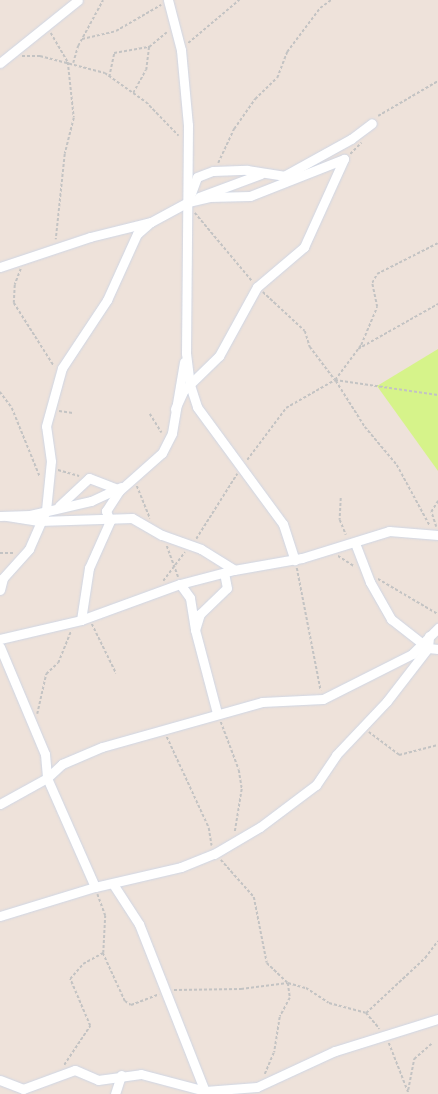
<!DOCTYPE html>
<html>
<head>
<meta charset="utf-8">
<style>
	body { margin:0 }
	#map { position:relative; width:438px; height:1094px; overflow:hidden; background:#eee2da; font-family:Roboto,sans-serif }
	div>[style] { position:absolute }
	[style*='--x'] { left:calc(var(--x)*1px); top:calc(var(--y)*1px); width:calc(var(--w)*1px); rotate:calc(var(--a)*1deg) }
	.pitch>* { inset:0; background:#d6f38a }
	.path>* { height:1.5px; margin-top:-0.75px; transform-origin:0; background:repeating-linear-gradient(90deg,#c3c3c3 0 3px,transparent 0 5px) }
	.roads { filter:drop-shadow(0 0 1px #cfd6e4) drop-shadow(0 0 1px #cfd6e4) }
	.minor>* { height:9px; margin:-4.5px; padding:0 4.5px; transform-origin:4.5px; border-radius:4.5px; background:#fff }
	span { translate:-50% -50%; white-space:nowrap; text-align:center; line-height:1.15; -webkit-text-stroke:4px #fff; paint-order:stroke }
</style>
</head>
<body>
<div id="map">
	<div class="pitch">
		<div style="clip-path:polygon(438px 349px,438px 471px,377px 386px)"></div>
	</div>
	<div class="path">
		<div style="--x:51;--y:33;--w:34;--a:60"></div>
		<div style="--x:68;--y:62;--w:56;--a:83.9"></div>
		<div style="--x:74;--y:118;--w:37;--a:104"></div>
		<div style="--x:65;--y:154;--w:86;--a:96"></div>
		<div style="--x:82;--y:39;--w:35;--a:-13"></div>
		<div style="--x:116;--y:31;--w:52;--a:-30"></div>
		<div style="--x:188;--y:43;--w:67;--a:-40.1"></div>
		<div style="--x:22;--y:56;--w:18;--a:0"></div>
		<div style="--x:40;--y:56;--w:67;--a:14.7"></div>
		<div style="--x:105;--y:73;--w:50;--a:35.3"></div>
		<div style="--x:146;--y:102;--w:47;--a:45.9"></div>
		<div style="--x:73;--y:63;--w:18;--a:-74"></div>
		<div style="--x:78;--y:46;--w:52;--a:-61.5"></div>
		<div style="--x:109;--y:77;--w:25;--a:-78"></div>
		<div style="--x:114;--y:53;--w:36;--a:-10"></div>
		<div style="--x:149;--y:47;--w:23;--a:-40"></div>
		<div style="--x:133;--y:93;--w:26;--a:-61"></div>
		<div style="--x:146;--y:70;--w:23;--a:-83"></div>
		<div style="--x:378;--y:116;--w:69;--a:-30.3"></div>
		<div style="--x:350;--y:154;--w:16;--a:-45"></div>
		<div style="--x:218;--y:163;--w:38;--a:-65"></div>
		<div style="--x:234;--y:129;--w:37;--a:-55"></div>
		<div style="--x:255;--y:99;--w:30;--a:-44"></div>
		<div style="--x:277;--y:78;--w:28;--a:-69"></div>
		<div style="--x:287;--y:52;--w:55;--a:-53.1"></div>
		<div style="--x:320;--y:8;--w:14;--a:-36"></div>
		<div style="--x:195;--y:213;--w:89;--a:50"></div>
		<div style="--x:21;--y:269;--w:17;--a:111"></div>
		<div style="--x:15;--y:285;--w:18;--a:93"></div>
		<div style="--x:14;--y:303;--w:75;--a:57.6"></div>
		<div style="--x:263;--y:292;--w:57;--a:42.9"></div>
		<div style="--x:305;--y:331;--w:17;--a:73"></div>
		<div style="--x:310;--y:347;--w:41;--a:52.9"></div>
		<div style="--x:335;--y:380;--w:104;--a:8.3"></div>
		<div style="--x:358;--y:349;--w:92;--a:-29.4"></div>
		<div style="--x:336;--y:381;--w:54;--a:57.8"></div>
		<div style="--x:365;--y:427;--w:50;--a:49.9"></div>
		<div style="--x:397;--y:465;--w:69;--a:61.6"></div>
		<div style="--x:0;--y:392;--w:20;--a:53"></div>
		<div style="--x:12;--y:408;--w:74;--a:67.9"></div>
		<div style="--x:59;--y:411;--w:14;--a:8"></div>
		<div style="--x:150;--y:414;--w:22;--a:58"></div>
		<div style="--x:247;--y:460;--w:65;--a:-53.1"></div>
		<div style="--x:286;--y:408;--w:56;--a:-29.7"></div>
		<div style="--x:335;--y:380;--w:44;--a:-53.4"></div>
		<div style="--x:361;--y:345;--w:41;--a:-67.2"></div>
		<div style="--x:377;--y:307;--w:25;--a:-102"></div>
		<div style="--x:372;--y:283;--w:10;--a:-61"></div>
		<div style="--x:377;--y:274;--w:68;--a:-26.9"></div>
		<div style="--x:58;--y:470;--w:22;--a:16"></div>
		<div style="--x:137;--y:486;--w:35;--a:68"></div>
		<div style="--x:341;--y:498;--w:22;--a:93"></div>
		<div style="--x:340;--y:520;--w:16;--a:68"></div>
		<div style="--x:436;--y:527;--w:16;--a:-108"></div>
		<div style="--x:431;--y:512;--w:13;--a:-58"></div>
		<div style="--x:196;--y:539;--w:77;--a:-57.8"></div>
		<div style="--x:167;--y:546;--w:33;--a:70"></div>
		<div style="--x:0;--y:553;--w:14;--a:0"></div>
		<div style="--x:338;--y:556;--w:19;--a:32"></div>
		<div style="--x:297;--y:568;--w:125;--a:79"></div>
		<div style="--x:378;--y:579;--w:69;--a:30.3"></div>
		<div style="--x:163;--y:581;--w:36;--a:-53"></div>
		<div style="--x:92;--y:624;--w:55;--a:63.9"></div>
		<div style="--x:37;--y:714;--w:41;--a:-77.3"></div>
		<div style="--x:46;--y:674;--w:16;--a:-43"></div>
		<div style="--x:58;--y:663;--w:35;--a:-68"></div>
		<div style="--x:221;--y:722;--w:51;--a:69.4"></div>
		<div style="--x:239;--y:770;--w:19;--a:81"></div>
		<div style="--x:242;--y:789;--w:44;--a:99.2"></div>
		<div style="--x:369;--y:732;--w:38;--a:37"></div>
		<div style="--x:399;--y:755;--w:40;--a:-14.4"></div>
		<div style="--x:167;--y:737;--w:100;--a:65.2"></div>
		<div style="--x:209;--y:828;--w:18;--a:81"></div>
		<div style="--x:221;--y:860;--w:50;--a:48.3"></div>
		<div style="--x:254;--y:897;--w:67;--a:78.9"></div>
		<div style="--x:267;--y:963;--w:29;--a:44"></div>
		<div style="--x:288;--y:983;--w:15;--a:82"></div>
		<div style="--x:290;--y:998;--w:21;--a:118"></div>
		<div style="--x:280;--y:1017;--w:36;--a:99"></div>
		<div style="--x:274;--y:1053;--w:23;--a:113"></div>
		<div style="--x:103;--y:953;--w:53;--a:65.4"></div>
		<div style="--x:125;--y:1001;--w:7;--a:34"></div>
		<div style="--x:131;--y:1005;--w:30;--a:-21"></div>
		<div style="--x:174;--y:990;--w:67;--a:-0.9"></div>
		<div style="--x:241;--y:989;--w:47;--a:-7.3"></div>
		<div style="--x:288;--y:983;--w:19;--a:16"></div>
		<div style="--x:306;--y:988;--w:27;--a:33"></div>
		<div style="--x:329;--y:1003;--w:38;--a:15"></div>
		<div style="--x:366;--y:1013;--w:21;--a:49"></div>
		<div style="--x:366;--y:1013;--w:81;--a:-43"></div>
		<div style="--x:425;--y:958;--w:21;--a:-53"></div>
		<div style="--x:389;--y:1043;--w:55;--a:68.6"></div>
		<div style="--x:64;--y:1065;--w:47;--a:-56.3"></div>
		<div style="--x:90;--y:1026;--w:51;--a:-113.1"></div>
		<div style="--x:70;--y:979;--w:20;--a:-49"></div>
		<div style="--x:83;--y:964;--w:23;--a:-29"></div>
		<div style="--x:103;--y:953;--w:37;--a:-87"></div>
		<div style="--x:105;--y:916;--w:23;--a:-110"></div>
		<div style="--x:408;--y:1090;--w:32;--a:-79"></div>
		<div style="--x:414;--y:1059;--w:23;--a:-41"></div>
	</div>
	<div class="roads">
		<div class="minor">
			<div style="--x:168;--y:0;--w:52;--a:75.4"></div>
			<div style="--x:181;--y:50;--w:75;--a:84.7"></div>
			<div style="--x:188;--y:125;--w:228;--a:90.5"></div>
			<div style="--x:186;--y:353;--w:32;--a:83"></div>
			<div style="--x:190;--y:385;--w:23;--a:72"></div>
			<div style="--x:197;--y:407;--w:145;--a:53.7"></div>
			<div style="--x:283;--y:524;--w:38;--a:72"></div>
			<div style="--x:0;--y:63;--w:100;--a:-38.9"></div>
			<div style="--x:199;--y:197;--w:66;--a:-20.4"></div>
			<div style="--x:189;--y:199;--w:23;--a:-70"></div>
			<div style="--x:197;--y:177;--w:17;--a:-21"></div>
			<div style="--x:213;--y:171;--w:34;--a:-2"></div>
			<div style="--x:247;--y:170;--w:37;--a:9"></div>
			<div style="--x:284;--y:176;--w:77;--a:-28.9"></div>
			<div style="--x:351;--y:139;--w:26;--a:-37"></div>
			<div style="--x:0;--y:267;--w:95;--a:-18.4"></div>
			<div style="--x:90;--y:237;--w:63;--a:-13.8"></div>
			<div style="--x:151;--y:222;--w:42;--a:-28.4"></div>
			<div style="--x:188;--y:202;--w:22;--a:-13"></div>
			<div style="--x:209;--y:197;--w:41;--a:-1.4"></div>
			<div style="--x:250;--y:196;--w:101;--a:-21.5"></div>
			<div style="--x:175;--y:409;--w:21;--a:-65"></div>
			<div style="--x:184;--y:390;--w:49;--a:-44.2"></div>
			<div style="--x:219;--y:356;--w:79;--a:-61.2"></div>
			<div style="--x:257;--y:287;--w:62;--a:-40.4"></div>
			<div style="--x:304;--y:247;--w:97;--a:-65.6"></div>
			<div style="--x:59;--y:506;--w:41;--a:-43"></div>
			<div style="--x:89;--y:478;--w:31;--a:21"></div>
			<div style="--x:0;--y:516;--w:30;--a:-2"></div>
			<div style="--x:30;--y:515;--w:63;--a:-12.9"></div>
			<div style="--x:91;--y:501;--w:33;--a:-25"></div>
			<div style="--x:7;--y:516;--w:32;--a:9"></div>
			<div style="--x:39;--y:521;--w:93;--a:-1.8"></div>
			<div style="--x:132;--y:518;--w:34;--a:30"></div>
			<div style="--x:162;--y:535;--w:41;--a:19.7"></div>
			<div style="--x:201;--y:549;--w:39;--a:32"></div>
			<div style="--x:355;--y:543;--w:42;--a:69"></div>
			<div style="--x:370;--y:582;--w:43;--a:60.4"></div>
			<div style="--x:391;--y:619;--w:47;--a:38.1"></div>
			<div style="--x:428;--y:648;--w:10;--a:6"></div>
			<div style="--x:180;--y:584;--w:17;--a:54"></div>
			<div style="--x:190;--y:598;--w:30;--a:81"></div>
			<div style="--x:0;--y:590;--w:12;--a:-76"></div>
			<div style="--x:3;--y:578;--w:39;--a:-48"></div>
			<div style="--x:29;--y:549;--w:43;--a:-66.4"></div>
			<div style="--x:46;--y:510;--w:49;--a:-84.2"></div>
			<div style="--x:51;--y:461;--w:35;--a:-98"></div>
			<div style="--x:46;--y:426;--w:60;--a:-74.6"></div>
			<div style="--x:62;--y:368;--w:82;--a:-56.5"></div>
			<div style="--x:107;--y:300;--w:72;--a:-65.6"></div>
			<div style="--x:137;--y:234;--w:18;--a:-41"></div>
			<div style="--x:81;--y:620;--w:53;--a:-81.3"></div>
			<div style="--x:89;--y:568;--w:51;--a:-65.9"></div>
			<div style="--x:110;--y:521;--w:11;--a:-112"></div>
			<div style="--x:106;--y:511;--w:24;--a:-57"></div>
			<div style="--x:119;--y:491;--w:57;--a:-41.5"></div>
			<div style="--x:162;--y:453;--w:22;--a:-63"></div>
			<div style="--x:172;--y:433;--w:72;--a:-80.4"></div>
			<div style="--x:0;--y:639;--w:83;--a:-13.2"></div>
			<div style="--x:81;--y:620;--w:105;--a:-20"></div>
			<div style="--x:180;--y:584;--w:56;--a:-14.5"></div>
			<div style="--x:234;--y:570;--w:69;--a:-10"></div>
			<div style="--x:302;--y:558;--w:91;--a:-17.2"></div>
			<div style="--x:389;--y:531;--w:49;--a:4.7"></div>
			<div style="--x:0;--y:647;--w:116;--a:67.2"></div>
			<div style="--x:45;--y:754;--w:24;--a:85"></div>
			<div style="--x:47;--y:778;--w:119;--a:66.2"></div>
			<div style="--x:217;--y:713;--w:86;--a:-104.8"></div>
			<div style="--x:195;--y:630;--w:17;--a:-73"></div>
			<div style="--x:200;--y:614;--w:37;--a:-44"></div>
			<div style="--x:227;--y:588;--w:15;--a:-101"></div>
			<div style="--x:0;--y:804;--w:54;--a:-29"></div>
			<div style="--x:47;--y:778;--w:21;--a:-43"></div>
			<div style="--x:62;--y:764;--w:43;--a:-23"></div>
			<div style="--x:102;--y:747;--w:166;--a:-15.7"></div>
			<div style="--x:262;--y:702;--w:61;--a:-2.8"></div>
			<div style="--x:323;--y:699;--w:100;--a:-26.8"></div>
			<div style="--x:412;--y:654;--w:37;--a:-45"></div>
			<div style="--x:113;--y:884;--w:48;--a:57"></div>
			<div style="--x:139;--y:924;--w:183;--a:68.5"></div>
			<div style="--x:0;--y:916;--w:99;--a:-17"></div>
			<div style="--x:95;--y:887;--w:88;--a:-13.1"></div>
			<div style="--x:181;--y:867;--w:35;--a:-22"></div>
			<div style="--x:214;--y:854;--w:53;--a:-30.4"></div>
			<div style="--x:260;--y:827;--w:70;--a:-36.9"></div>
			<div style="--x:316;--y:785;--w:36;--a:-56"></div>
			<div style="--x:336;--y:755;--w:74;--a:-46.6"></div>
			<div style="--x:387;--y:701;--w:67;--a:-52.3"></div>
			<div style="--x:428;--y:648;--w:12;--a:-85"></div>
			<div style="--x:0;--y:1080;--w:25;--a:21"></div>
			<div style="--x:23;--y:1089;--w:55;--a:-20.1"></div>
			<div style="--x:75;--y:1070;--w:25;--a:23"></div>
			<div style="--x:98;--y:1080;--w:43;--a:-7.9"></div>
			<div style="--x:141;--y:1074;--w:66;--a:14.9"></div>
			<div style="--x:205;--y:1091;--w:52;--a:-4.4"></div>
			<div style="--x:257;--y:1087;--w:86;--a:-24.8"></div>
			<div style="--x:335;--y:1051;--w:108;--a:-17.3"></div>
			<div style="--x:115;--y:1094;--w:20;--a:-72"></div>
		</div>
	</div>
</div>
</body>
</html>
